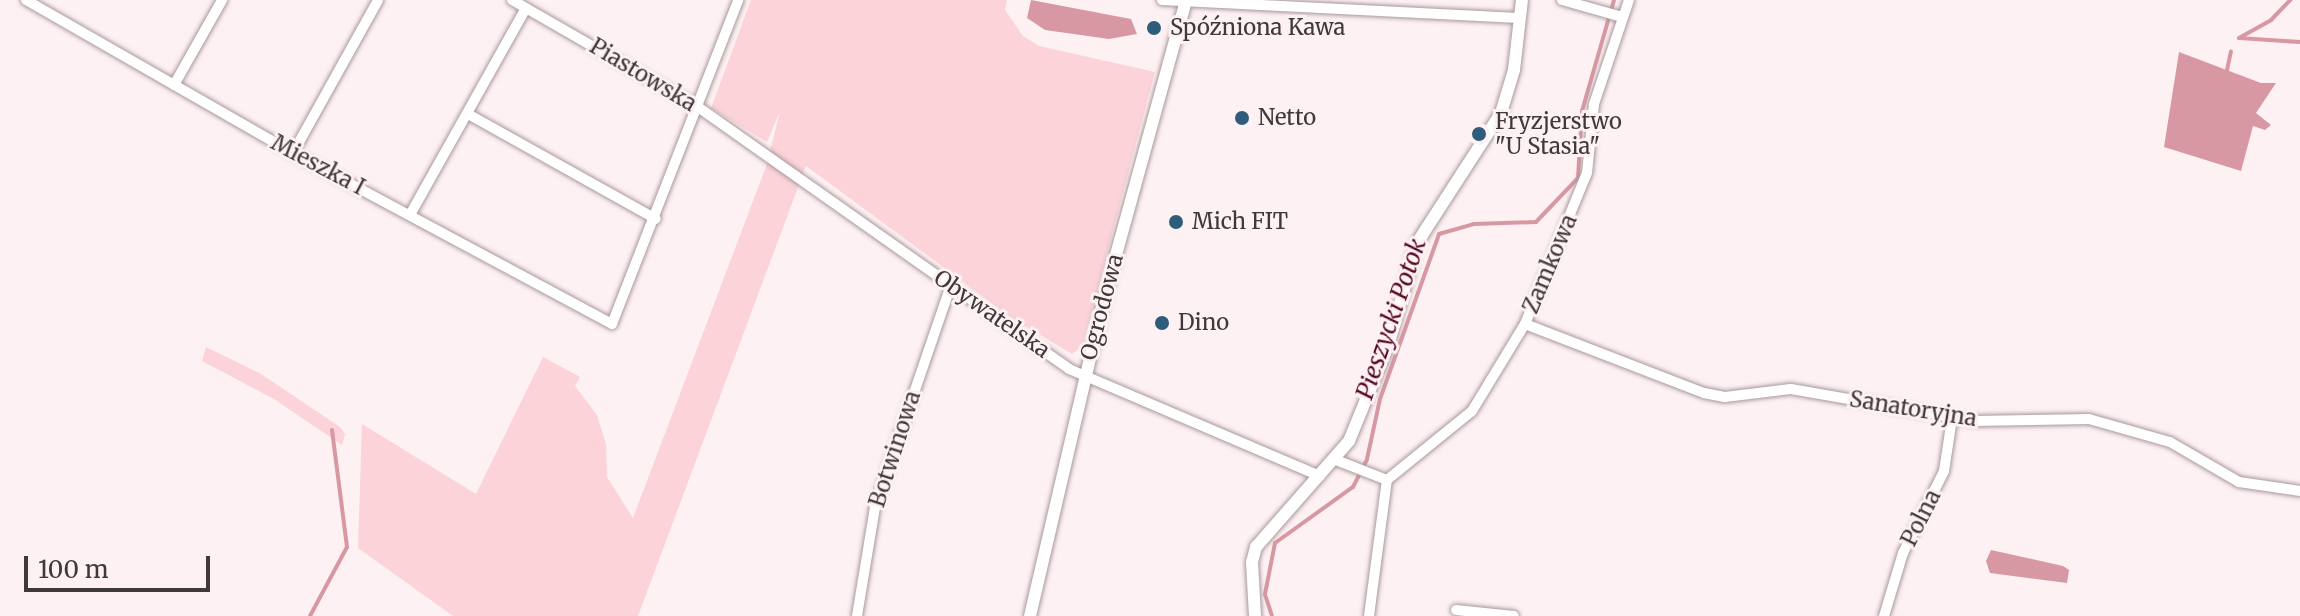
<!DOCTYPE html>
<html>
<head>
<meta charset="utf-8">
<style>
	body { margin:0 }
	#map { position:relative; width:2300px; height:616px; overflow:hidden; background:#fef1f3; font-family:Merriweather,serif }
	div>[style] { position:absolute }
	[style*='--x'] { left:calc(var(--x)*1px); top:calc(var(--y)*1px); width:calc(var(--w)*1px); rotate:calc(var(--a)*1deg) }
	.green>* { inset:0; background:#fbd3d9 }
	.water>* { inset:0; background:#d898a3 }
	.stream>* { height:4px; margin:-2px; padding:0 2px; transform-origin:2px; border-radius:2px; background:#d898a3 }
	.roads { filter:drop-shadow(0 0 2px #a8999b) drop-shadow(0 0 2px #a8999b) }
	.minor>* { height:10px; margin:-5px; padding:0 5px; transform-origin:5px; border-radius:5px; background:#fff }
	.tertiary>* { height:12px; margin:-6px; padding:0 6px; transform-origin:6px; border-radius:6px; background:#fff }
	.dots>* { width:22px; height:22px; translate:-50% -50%; box-sizing:border-box; border:4px solid #fef1f3; border-radius:50% }
	span { translate:-50% -50%; white-space:nowrap; text-align:center; line-height:1.15; -webkit-text-stroke:6px #fef1f3; paint-order:stroke }
	.poi-label { font-size:22px; color:#3f393a }
	.left { translate:0 -50%; text-align:left }
	.street-label { font-size:22px; color:#3f393a }
	.water-label { font-size:24px; color:#550823; font-style:italic }
	.scale { position:absolute; left:24px; top:556px; width:186px; height:36px; box-sizing:border-box; border:4px solid #3f393a; border-top:0; padding-left:10px; font-size:24px; line-height:28px; white-space:nowrap; color:#3f393a; -webkit-text-stroke:6px #fef1f3; paint-order:stroke }
</style>
</head>
<body>
<div id="map">
	<div class="green">
		<div style="clip-path:polygon(751px 0,1007px 0,1005px 10px,1023px 36px,1039px 46px,1155px 72px,1082px 347px,1072px 354px,1014px 319px,806px 166px,638px 616px,453px 616px,358px 548px,362px 424px,476px 494px,543px 357px,580px 377px,575px 386px,597px 415px,606px 444px,607px 477px,633px 518px,767px 164px,780px 111px,767px 142px,711px 108px)"></div>
		<div style="clip-path:polygon(206px 347px,261px 374px,340px 427px,345px 434px,342px 445px,274px 399px,202px 361px)"></div>
	</div>
	<div class="water">
		<div style="clip-path:polygon(1031px 0,1131px 19px,1137px 34px,1109px 39px,1045px 30px,1027px 18px)"></div>
		<div style="clip-path:polygon(2179px 52px,2261px 83px,2276px 83px,2256px 113px,2271px 125px,2265px 130px,2253px 126px,2241px 171px,2164px 147px)"></div>
		<div style="clip-path:polygon(1991px 550px,2063px 566px,2069px 570px,2067px 583px,1990px 573px,1986px 561px)"></div>
	</div>
	<div class="stream">
		<div style="--x:2239;--y:38;--w:37;--a:-29"></div>
		<div style="--x:2271;--y:20;--w:28;--a:-46"></div>
		<div style="--x:2239;--y:38;--w:61;--a:3.8"></div>
		<div style="--x:2227;--y:70;--w:19;--a:-78"></div>
		<div style="--x:310;--y:616;--w:78;--a:-61.8"></div>
		<div style="--x:347;--y:547;--w:118;--a:-97.3"></div>
		<div style="--x:1272;--y:616;--w:23;--a:-108"></div>
		<div style="--x:1265;--y:594;--w:52;--a:-78.9"></div>
		<div style="--x:1275;--y:543;--w:96;--a:-35.7"></div>
		<div style="--x:1353;--y:487;--w:31;--a:-63"></div>
		<div style="--x:1367;--y:459;--w:61;--a:-77.8"></div>
		<div style="--x:1380;--y:399;--w:175;--a:-70.3"></div>
		<div style="--x:1439;--y:234;--w:36;--a:-16"></div>
		<div style="--x:1474;--y:224;--w:62;--a:-1.8"></div>
		<div style="--x:1536;--y:222;--w:61;--a:-46.3"></div>
		<div style="--x:1578;--y:178;--w:67;--a:-86.6"></div>
		<div style="--x:1582;--y:111;--w:116;--a:-73.9"></div>
	</div>
	<div class="roads">
		<div class="minor">
			<div style="--x:26;--y:0;--w:308;--a:29.8"></div>
			<div style="--x:293;--y:153;--w:362;--a:28.2"></div>
			<div style="--x:612;--y:324;--w:348;--a:-68.7"></div>
			<div style="--x:512;--y:0;--w:215;--a:29.9"></div>
			<div style="--x:698;--y:107;--w:454;--a:35.2"></div>
			<div style="--x:1069;--y:369;--w:273;--a:23.1"></div>
			<div style="--x:1162;--y:0;--w:357;--a:2.9"></div>
			<div style="--x:1562;--y:0;--w:62;--a:15.8"></div>
			<div style="--x:174;--y:85;--w:98;--a:-60.5"></div>
			<div style="--x:468;--y:114;--w:215;--a:29.2"></div>
			<div style="--x:293;--y:153;--w:175;--a:-60.9"></div>
			<div style="--x:411;--y:213;--w:235;--a:-60.7"></div>
			<div style="--x:1525;--y:324;--w:192;--a:21.1"></div>
			<div style="--x:1704;--y:393;--w:21;--a:11"></div>
			<div style="--x:1725;--y:397;--w:66;--a:-6.9"></div>
			<div style="--x:1791;--y:389;--w:187;--a:9.9"></div>
			<div style="--x:1975;--y:421;--w:114;--a:-1"></div>
			<div style="--x:2089;--y:419;--w:84;--a:15.9"></div>
			<div style="--x:2170;--y:442;--w:80;--a:30.1"></div>
			<div style="--x:2239;--y:482;--w:62;--a:8.4"></div>
			<div style="--x:1336;--y:460;--w:55;--a:21.4"></div>
			<div style="--x:1456;--y:610;--w:58;--a:5.9"></div>
			<div style="--x:857;--y:616;--w:110;--a:-80.6"></div>
			<div style="--x:875;--y:507;--w:235;--a:-71.1"></div>
			<div style="--x:1369;--y:616;--w:137;--a:-82.5"></div>
			<div style="--x:1387;--y:480;--w:109;--a:-39.1"></div>
			<div style="--x:1472;--y:411;--w:102;--a:-58.7"></div>
			<div style="--x:1525;--y:324;--w:163;--a:-67.7"></div>
			<div style="--x:1587;--y:173;--w:69;--a:-84.2"></div>
			<div style="--x:1594;--y:104;--w:110;--a:-71.4"></div>
			<div style="--x:1884;--y:616;--w:66;--a:-73.2"></div>
			<div style="--x:1903;--y:553;--w:92;--a:-63.4"></div>
			<div style="--x:1944;--y:471;--w:53;--a:-81.3"></div>
		</div>
		<div class="tertiary">
			<div style="--x:1030;--y:616;--w:322;--a:-76.9"></div>
			<div style="--x:1103;--y:302;--w:313;--a:-74.6"></div>
			<div style="--x:1255;--y:616;--w:54;--a:-93.2"></div>
			<div style="--x:1252;--y:562;--w:16;--a:-75"></div>
			<div style="--x:1256;--y:547;--w:141;--a:-48.7"></div>
			<div style="--x:1349;--y:441;--w:103;--a:-67.7"></div>
			<div style="--x:1388;--y:346;--w:107;--a:-74.3"></div>
			<div style="--x:1417;--y:243;--w:155;--a:-57.1"></div>
			<div style="--x:1501;--y:113;--w:45;--a:-73.2"></div>
			<div style="--x:1514;--y:70;--w:70;--a:-83.5"></div>
		</div>
	</div>
	<div class="dots">
		<div style="left:1154px;top:28px;background:#2e5d7c"></div>
		<div style="left:1242px;top:118px;background:#2e5d7c"></div>
		<div style="left:1479px;top:134px;background:#2e5d7c"></div>
		<div style="left:1176px;top:222px;background:#2e5d7c"></div>
		<div style="left:1162px;top:323px;background:#2e5d7c"></div>
	</div>
	<div class="poi-label">
		<span class="left" style="left:1170px;top:28px">Spóźniona Kawa</span>
		<span class="left" style="left:1258px;top:118px">Netto</span>
		<span class="left" style="left:1495px;top:134px">Fryzjerstwo<br>"U Stasia"</span>
		<span class="left" style="left:1192px;top:222px">Mich FIT</span>
		<span class="left" style="left:1178px;top:323px">Dino</span>
	</div>
	<div class="street-label">
		<span style="left:643px;top:75px;rotate:31deg">Piastowska</span>
		<span style="left:318px;top:165px;rotate:28deg">Mieszka I</span>
		<span style="left:1550px;top:264px;rotate:-67deg">Zamkowa</span>
		<span style="left:1102px;top:307px;rotate:-75deg">Ogrodowa</span>
		<span style="left:992px;top:314px;rotate:35deg">Obywatelska</span>
		<span style="left:1913px;top:409px;rotate:9deg">Sanatoryjna</span>
		<span style="left:895px;top:449px;rotate:-72deg">Botwinowa</span>
		<span style="left:1921px;top:518px;rotate:-63deg">Polna</span>
	</div>
	<div class="water-label">
		<span style="left:1391px;top:319px;rotate:-71deg">Pieszycki Potok</span>
	</div>
	<div class="scale">100 m</div>
</div>
</body>
</html>
